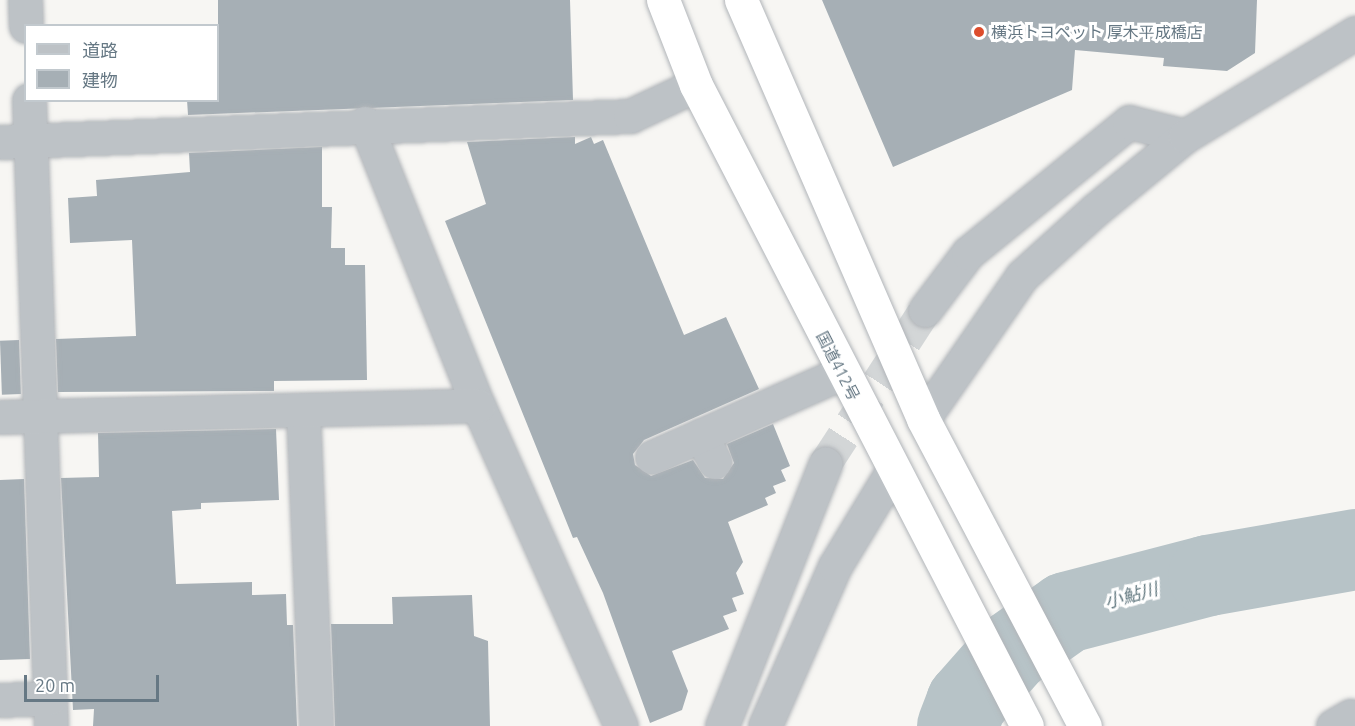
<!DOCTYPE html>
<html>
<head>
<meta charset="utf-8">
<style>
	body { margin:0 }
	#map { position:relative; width:1355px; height:726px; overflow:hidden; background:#f7f6f3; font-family:Ubuntu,"Noto Sans JP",sans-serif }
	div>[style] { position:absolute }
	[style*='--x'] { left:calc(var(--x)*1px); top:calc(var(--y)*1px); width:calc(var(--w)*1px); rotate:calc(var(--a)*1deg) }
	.river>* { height:81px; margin:-40.5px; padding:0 40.5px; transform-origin:40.5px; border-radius:40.5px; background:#b7c3c7 }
	.building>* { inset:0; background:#a6afb5; transform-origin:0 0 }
	.minor-tunnel>* { height:33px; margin-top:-16.5px; transform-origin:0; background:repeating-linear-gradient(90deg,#d3d6d7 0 33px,transparent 0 49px) }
	.roads { filter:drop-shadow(0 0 2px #b1b5b9) drop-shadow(0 0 2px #b1b5b9) }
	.minor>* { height:33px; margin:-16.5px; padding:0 16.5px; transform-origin:16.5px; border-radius:16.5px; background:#bdc2c6 }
	.trunk>* { height:33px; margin:-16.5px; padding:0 16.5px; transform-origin:16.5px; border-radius:16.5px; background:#fff }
	.dots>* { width:16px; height:16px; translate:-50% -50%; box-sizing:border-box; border:3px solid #fff; border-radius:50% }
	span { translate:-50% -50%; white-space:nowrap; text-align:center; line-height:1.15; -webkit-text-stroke:6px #fff; paint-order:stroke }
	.poi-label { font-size:16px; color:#667884 }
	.left { translate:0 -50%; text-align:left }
	.street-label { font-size:16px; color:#667884 }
	.water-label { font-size:18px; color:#637980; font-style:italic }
	.legend { position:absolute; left:24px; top:24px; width:195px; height:78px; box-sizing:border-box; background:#fff; border:2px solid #c2c9ce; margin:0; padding:8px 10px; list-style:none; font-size:18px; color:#667884 }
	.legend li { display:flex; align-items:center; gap:12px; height:30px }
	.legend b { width:30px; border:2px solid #c2c9ce }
	.scale { position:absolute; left:24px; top:675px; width:135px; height:27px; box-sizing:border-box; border:3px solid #667884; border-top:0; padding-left:8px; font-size:18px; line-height:21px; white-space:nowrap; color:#667884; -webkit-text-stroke:4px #fff; paint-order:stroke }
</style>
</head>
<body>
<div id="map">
	<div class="river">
		<div style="--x:957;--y:726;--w:26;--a:-69"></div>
		<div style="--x:966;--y:702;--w:68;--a:-48.6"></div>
		<div style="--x:1011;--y:651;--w:67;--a:-35.3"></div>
		<div style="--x:1066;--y:612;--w:147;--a:-14.6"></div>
		<div style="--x:1208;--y:575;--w:149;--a:-10"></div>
	</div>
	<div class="building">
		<div style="clip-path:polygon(218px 0,570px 0,573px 100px,188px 115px,187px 100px,218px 100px)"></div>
		<div style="clip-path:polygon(822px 0,1257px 0,1255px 53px,1227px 71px,1163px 66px,1164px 58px,1075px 50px,1072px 90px,893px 167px)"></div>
		<div style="clip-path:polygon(575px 137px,575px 144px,591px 137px,594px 144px,603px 140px,684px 335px,726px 317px,759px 389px,644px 440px,633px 454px,635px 465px,651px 476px,693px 460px,705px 478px,723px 479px,734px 463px,727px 444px,773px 424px,790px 466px,781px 470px,786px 481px,773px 486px,776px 493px,765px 498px,768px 505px,728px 522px,743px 562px,736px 573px,744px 594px,732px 598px,737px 611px,723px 616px,729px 629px,672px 651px,688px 691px,682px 710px,650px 723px,603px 593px,577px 537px,573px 538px,445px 221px,486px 204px,467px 142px)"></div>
		<div style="clip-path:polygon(322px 147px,322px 207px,332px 207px,331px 248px,345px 248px,345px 265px,365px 265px,367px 380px,274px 381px,274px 391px,58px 392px,56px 339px,136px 336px,132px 240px,70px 243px,68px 198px,97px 196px,96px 180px,190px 172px,189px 153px)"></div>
		<div style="left:19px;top:340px;width:54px;height:19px;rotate:88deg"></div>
		<div style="clip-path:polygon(276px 429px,279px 500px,201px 503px,201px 509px,172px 511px,176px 584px,252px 582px,252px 595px,286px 594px,287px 625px,293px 625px,297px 726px,93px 726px,94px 709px,73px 710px,61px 478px,99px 477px,98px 433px)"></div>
		<div style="clip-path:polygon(24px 479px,30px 659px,0 660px,0 480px)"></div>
		<div style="clip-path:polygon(472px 595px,474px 636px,488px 641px,490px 726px,335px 726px,331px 624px,393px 624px,392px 597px)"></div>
	</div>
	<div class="minor-tunnel">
		<div style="--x:825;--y:464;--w:184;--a:-57"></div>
	</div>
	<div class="roads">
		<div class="minor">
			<div style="--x:25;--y:0;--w:26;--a:88"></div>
			<div style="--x:29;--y:100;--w:626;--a:87.99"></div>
			<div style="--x:365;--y:123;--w:304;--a:68.2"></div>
			<div style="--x:478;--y:405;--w:351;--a:66"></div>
			<div style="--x:0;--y:142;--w:631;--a:-2.36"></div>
			<div style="--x:630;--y:116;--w:73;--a:-25.2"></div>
			<div style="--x:925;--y:310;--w:71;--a:-53"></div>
			<div style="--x:968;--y:253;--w:208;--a:-39.1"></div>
			<div style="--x:1129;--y:122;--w:58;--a:14"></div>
			<div style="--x:303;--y:411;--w:315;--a:87.6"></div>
			<div style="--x:0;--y:417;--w:478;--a:-1.4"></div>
			<div style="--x:923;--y:419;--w:174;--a:-55.3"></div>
			<div style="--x:1022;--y:276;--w:98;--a:-42.1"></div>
			<div style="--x:1095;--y:210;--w:117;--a:-39.4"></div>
			<div style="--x:1185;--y:136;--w:199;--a:-31.2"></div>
			<div style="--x:701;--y:435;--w:30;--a:63"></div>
			<div style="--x:652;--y:457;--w:208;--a:-23.9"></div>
			<div style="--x:0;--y:700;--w:50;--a:-2.3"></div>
			<div style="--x:722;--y:726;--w:282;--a:-68.5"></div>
			<div style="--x:765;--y:726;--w:175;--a:-66.4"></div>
			<div style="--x:835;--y:566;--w:110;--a:-58.8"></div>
			<div style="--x:1333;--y:726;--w:20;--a:-30"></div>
		</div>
		<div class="trunk">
			<div style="--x:663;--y:0;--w:91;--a:68.8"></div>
			<div style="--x:696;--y:85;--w:721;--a:62.69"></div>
			<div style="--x:741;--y:0;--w:457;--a:66.5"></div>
			<div style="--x:923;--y:419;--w:347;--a:62.2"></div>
		</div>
	</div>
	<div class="dots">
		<div style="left:979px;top:32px;background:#dd4d2d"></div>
	</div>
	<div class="poi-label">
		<span class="left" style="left:991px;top:32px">横浜トヨペット 厚木平成橋店</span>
	</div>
	<div class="street-label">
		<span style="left:838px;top:366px;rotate:63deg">国道412号</span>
	</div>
	<div class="water-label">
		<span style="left:1131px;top:595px;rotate:-15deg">小鮎川</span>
	</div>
	<ul class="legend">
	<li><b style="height:8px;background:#bdc2c6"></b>道路</li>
	<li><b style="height:16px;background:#a6afb5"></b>建物</li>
	</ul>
	<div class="scale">20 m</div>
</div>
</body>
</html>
